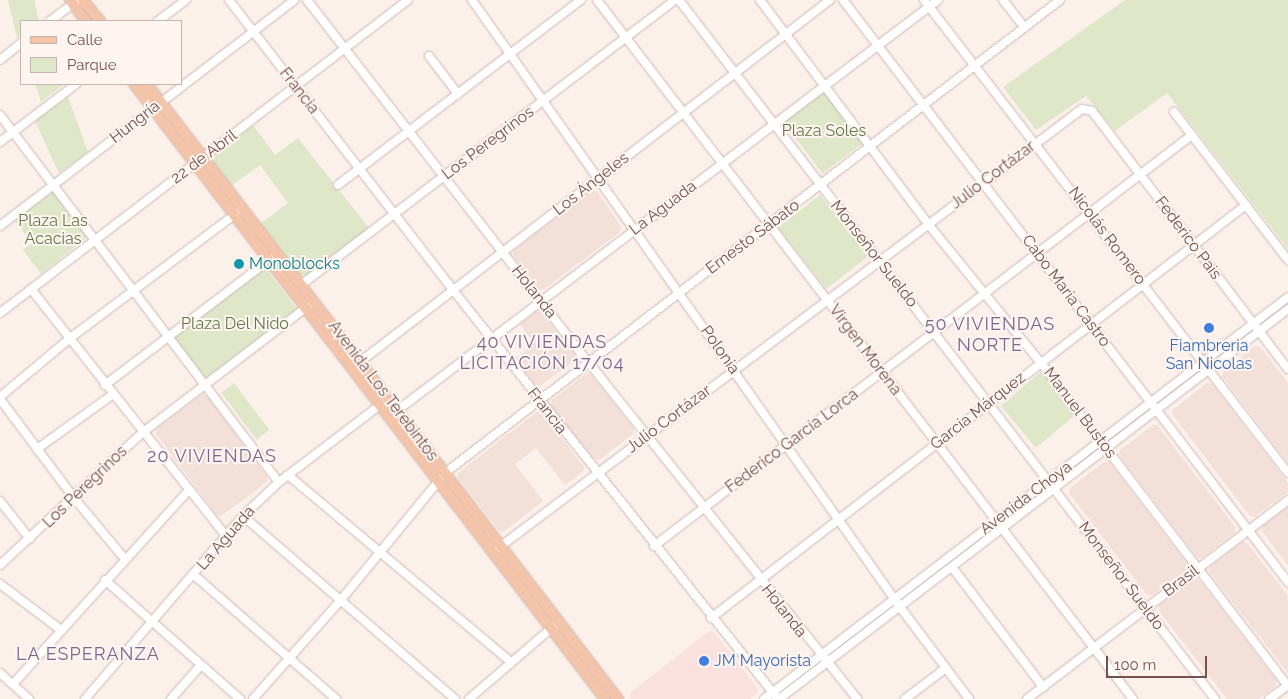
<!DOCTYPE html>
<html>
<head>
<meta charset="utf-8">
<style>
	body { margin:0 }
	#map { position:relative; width:1288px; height:699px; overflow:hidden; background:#fbf0ea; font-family:Raleway,sans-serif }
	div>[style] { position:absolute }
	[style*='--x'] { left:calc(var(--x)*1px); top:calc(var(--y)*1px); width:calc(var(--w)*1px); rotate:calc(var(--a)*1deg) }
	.residential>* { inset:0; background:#f2e0d9 }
	.commercial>* { inset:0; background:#fae0df }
	.green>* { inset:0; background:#dee8c9; transform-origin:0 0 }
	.roads { filter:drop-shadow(0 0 1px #ceb8b3) drop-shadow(0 0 1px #ceb8b3) }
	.minor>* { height:8px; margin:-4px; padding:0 4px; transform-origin:4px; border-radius:4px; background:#fff }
	.major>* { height:10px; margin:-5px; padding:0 5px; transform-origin:5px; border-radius:5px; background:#f3c4a9 }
	.dots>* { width:14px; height:14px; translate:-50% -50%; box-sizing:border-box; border:2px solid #fef5f1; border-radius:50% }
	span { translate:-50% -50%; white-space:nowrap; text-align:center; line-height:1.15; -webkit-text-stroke:4px #fef5f1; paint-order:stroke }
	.street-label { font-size:16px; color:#74534f }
	.park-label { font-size:16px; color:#637848 }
	.culture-label { font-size:16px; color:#0d838f }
	.left { translate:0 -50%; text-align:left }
	.shop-label { font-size:16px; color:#366cbe }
	.neighbourhood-label { font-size:18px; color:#78678f; letter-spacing:1px }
	.legend { position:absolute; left:20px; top:20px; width:162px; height:65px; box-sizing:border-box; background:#fef5f1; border:1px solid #c7b4b0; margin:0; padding:6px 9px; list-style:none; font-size:15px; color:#74534f }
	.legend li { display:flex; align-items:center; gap:10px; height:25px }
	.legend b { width:25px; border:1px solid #c7b4b0 }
	.scale { position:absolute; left:1106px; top:656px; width:101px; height:22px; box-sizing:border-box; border:2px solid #74534f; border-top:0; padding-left:6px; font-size:15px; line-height:18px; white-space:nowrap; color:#74534f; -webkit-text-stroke:4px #fef5f1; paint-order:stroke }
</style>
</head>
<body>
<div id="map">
	<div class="residential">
		<div style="clip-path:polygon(592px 191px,597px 191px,621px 227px,620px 232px,544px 289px,539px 289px,513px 255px,514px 250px)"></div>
		<div style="clip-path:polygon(537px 311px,541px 312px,575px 355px,575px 360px,540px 386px,536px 386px,515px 359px,534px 344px,520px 324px)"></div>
		<div style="clip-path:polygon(1255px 346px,1260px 347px,1288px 383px,1288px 463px,1222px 376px,1223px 371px)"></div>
		<div style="clip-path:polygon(586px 374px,591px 375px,634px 429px,633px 434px,599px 460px,594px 459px,551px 406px,552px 400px)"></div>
		<div style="clip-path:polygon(1207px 383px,1212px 384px,1288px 483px,1288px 492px,1254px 517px,1250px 516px,1172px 414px,1173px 410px)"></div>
		<div style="clip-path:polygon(201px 395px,206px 395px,267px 477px,267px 482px,221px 516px,217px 515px,156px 434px,156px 429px)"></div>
		<div style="clip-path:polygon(537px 412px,542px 413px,584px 467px,583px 472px,565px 485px,536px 448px,515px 464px,543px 501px,503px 532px,499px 531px,458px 478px,458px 473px)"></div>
		<div style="clip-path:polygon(1153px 425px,1157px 425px,1235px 527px,1235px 532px,1202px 558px,1197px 557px,1119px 455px,1120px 450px)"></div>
		<div style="clip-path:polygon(1104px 462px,1109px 462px,1187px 564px,1187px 569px,1152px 595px,1147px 595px,1069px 493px,1070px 488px)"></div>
		<div style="clip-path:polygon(1288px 507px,1288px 566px,1262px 531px,1263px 526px)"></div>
		<div style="clip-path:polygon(1242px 542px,1247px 543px,1288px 596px,1288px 673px,1209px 572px,1210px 567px)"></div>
		<div style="clip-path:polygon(1195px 579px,1199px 580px,1276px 680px,1276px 686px,1258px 699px,1227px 699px,1159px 611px,1160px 605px)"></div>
	</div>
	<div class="commercial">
		<div style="clip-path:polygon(709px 631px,714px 632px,758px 689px,757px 694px,750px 699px,630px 699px,630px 693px)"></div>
	</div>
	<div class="green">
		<div style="clip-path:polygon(8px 0,34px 0,39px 21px,21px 21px,21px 35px,17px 38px)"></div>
		<div style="clip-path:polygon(1125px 0,1288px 0,1288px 249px,1167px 93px,1115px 131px,1086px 96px,1036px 130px,1003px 87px)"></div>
		<div style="clip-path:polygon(35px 84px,64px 84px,41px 102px)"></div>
		<div style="left:825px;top:89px;width:66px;height:53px;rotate:53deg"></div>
		<div style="clip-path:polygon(68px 97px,88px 152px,59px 173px,35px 121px)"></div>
		<div style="clip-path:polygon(253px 125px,275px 155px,298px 138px,369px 228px,307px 276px,298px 274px,260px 224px,288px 203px,260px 165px,231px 186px,213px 162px,216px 154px)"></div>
		<div style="clip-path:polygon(53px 192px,87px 237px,41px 274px,23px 250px,32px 243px,14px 220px)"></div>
		<div style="left:820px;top:195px;width:78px;height:53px;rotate:52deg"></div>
		<div style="left:265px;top:267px;width:53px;height:118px;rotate:53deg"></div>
		<div style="left:1042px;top:371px;width:55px;height:54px;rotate:50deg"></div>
		<div style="left:234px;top:383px;width:59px;height:16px;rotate:53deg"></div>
	</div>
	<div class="roads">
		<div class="minor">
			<div style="--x:229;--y:0;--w:366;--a:52.3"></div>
			<div style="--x:453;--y:290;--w:522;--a:51.53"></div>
			<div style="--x:307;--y:0;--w:460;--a:52.2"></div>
			<div style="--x:589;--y:363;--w:430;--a:51.4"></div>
			<div style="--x:472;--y:0;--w:743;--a:54.81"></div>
			<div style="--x:900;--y:607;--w:115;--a:53.1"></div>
			<div style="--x:597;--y:0;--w:881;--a:52.52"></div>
			<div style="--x:679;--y:0;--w:881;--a:52.52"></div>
			<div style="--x:760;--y:0;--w:280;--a:53.1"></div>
			<div style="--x:928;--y:224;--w:179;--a:50.9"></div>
			<div style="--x:1041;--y:363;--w:407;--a:52.6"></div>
			<div style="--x:843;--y:0;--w:733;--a:52.6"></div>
			<div style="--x:924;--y:0;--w:597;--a:52.42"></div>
			<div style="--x:1003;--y:0;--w:34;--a:52"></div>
			<div style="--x:50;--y:21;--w:35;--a:-37"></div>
			<div style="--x:158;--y:21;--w:35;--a:-37"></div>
			<div style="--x:429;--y:56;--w:48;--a:52.7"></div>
			<div style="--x:0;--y:60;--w:27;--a:-39"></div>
			<div style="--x:1174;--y:112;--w:187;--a:52.4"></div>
			<div style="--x:0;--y:115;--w:461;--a:52.8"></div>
			<div style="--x:0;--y:142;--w:96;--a:-37.3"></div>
			<div style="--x:338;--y:185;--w:305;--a:-37.3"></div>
			<div style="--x:0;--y:226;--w:371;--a:-37.5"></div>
			<div style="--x:301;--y:285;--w:470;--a:-37.3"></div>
			<div style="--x:31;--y:289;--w:316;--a:51.7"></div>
			<div style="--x:0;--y:313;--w:514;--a:-37.49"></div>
			<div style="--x:356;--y:365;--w:598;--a:-37.6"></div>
			<div style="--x:105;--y:385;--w:210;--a:-37.3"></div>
			<div style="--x:0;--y:397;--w:90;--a:-40"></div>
			<div style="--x:69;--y:339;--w:210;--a:-36.9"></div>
			<div style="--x:0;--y:399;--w:124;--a:53.2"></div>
			<div style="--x:74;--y:498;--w:78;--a:50.2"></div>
			<div style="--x:394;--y:413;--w:683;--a:-37.21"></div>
			<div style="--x:37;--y:449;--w:92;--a:-35.8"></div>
			<div style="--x:288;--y:475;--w:290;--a:40"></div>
			<div style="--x:0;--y:501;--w:48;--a:51.7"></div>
			<div style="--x:243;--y:516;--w:280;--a:40.8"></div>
			<div style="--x:654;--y:546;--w:677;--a:-37.38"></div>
			<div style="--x:493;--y:552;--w:737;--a:-36.95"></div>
			<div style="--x:1082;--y:109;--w:10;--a:11"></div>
			<div style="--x:1092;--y:111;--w:324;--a:52.8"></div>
			<div style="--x:0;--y:565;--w:194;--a:-42.9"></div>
			<div style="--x:142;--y:433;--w:209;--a:-37.4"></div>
			<div style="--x:952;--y:567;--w:151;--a:52.8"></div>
			<div style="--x:194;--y:575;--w:189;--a:41.1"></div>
			<div style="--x:105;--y:580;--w:180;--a:41.4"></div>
			<div style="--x:0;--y:584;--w:76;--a:37"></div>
			<div style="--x:711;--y:618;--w:676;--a:-37.67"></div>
			<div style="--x:0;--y:673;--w:39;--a:42"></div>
			<div style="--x:13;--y:684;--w:262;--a:-47.8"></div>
			<div style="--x:85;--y:699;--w:242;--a:-49.2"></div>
			<div style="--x:243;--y:516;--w:50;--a:-43.4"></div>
			<div style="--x:279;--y:482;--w:132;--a:-37.3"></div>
			<div style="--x:171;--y:699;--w:45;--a:-48.6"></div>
			<div style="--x:253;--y:699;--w:131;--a:-48.4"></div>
			<div style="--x:340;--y:601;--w:166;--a:-50.6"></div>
			<div style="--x:445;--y:473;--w:776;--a:-37.56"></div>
			<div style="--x:469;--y:699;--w:113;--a:-40.7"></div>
			<div style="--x:764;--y:699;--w:660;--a:-37.49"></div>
			<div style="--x:779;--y:699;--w:641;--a:-37.46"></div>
			<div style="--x:905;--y:699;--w:51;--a:-37.1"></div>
			<div style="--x:1027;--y:699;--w:328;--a:-37.3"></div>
			<div style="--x:1269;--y:699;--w:24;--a:-36"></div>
		</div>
		<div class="major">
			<div style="--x:70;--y:0;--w:26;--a:53"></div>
			<div style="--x:83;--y:0;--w:27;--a:51"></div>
			<div style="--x:134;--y:84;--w:775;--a:52.55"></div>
			<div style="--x:147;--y:84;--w:775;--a:52.55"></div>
		</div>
	</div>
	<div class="dots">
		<div style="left:239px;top:264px;background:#0f9aa8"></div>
		<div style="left:1209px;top:328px;background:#3f7fe0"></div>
		<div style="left:704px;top:661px;background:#3f7fe0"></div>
	</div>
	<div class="street-label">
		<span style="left:299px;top:91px;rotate:52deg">Francia</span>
		<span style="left:135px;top:122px;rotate:-38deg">Hungría</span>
		<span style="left:488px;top:143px;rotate:-37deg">Los Peregrinos</span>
		<span style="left:204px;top:157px;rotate:-37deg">22 de Abril</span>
		<span style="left:993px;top:175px;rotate:-37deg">Julio Cortázar</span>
		<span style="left:591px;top:184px;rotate:-38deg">Los Ángeles</span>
		<span style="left:663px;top:208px;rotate:-37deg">La Aguada</span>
		<span style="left:1107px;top:236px;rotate:53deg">Nicolás Romero</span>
		<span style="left:753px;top:237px;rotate:-37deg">Ernesto Sábato</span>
		<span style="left:1188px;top:238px;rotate:53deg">Federico Pais</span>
		<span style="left:874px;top:254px;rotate:52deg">Monseñor Sueldo</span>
		<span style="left:1066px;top:291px;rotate:53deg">Cabo Maria Castro</span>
		<span style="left:534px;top:292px;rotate:52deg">Holanda</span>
		<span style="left:720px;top:350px;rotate:55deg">Polonia</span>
		<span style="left:865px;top:350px;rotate:53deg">Virgen Morena</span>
		<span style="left:383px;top:391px;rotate:53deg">Avenida Los Terebintos</span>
		<span style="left:547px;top:411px;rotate:52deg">Francia</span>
		<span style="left:978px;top:411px;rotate:-38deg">García Márquez</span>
		<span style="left:1080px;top:413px;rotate:53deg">Manuel Bustos</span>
		<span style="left:669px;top:419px;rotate:-37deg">Julio Cortázar</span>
		<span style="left:792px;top:441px;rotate:-37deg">Federico García Lorca</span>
		<span style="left:85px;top:487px;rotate:-44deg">Los Peregrinos</span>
		<span style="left:1026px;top:498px;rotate:-37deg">Avenida Choya</span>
		<span style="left:226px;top:538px;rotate:-49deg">La Aguada</span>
		<span style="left:1121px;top:576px;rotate:53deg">Monseñor Sueldo</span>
		<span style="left:1181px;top:581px;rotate:-37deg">Brasil</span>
		<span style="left:784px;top:611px;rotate:52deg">Holanda</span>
	</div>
	<div class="park-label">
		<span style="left:824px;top:131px">Plaza Soles</span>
		<span style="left:53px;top:230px">Plaza Las<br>Acacias</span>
		<span style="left:235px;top:324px">Plaza Del Nido</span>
	</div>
	<div class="culture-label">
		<span class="left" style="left:249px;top:264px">Monoblocks</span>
	</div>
	<div class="shop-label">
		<span style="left:1209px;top:355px">Fiambreria<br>San Nicolas</span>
		<span class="left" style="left:714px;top:661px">JM Mayorista</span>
	</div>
	<div class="neighbourhood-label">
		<span style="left:990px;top:335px">50 VIVIENDAS<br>NORTE</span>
		<span style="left:542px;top:353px">40 VIVIENDAS<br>LICITACIÓN 17/04</span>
		<span style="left:212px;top:456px">20 VIVIENDAS</span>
		<span style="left:88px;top:654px">LA ESPERANZA</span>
	</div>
	<ul class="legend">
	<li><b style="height:6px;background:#f3c4a9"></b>Calle</li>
	<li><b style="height:14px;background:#dee8c9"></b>Parque</li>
	</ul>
	<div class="scale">100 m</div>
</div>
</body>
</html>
